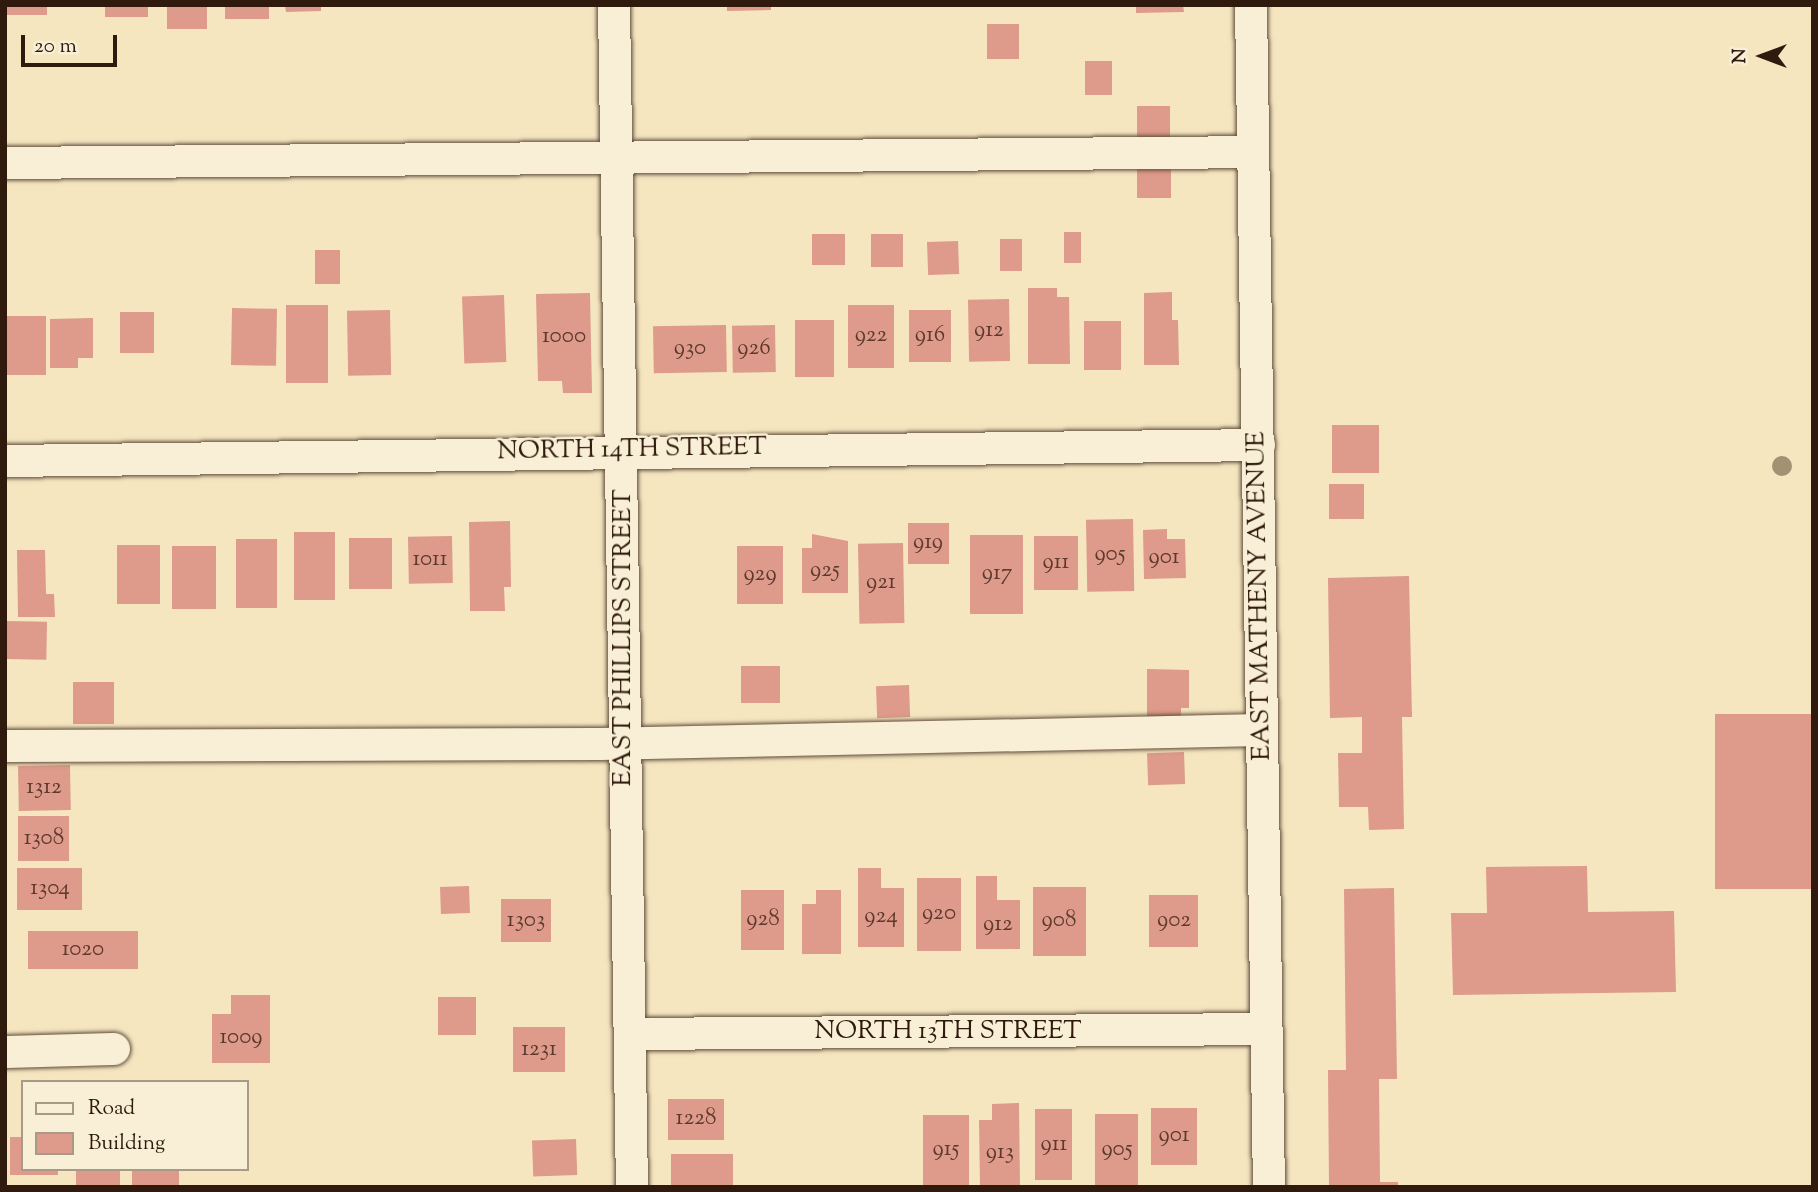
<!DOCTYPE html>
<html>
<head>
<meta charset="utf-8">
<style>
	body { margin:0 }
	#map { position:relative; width:1818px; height:1192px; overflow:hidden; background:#f5e6c0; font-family:"Sorts Mill Goudy",serif }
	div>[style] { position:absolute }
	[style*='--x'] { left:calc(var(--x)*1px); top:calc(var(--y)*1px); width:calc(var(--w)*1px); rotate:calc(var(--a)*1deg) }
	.building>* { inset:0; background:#de9a8a; transform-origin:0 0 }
	.roads { filter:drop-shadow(0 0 2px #614d3a) drop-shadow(0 0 2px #614d3a) }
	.minor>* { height:32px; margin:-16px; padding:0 16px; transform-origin:16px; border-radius:16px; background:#f8efd6 }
	.trees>* { width:20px; height:20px; margin:-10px; border-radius:50%; background:#a19273 }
	span { translate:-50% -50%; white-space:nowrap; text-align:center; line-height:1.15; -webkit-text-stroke:5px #f8efd6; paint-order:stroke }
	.number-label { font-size:23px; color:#5c3a2c }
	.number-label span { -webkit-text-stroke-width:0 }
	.street-label { font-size:26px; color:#301a0d }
	.frame { position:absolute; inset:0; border:7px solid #301a0d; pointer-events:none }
	.legend { position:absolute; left:21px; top:1080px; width:228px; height:91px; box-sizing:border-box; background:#f8efd6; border:2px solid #a89a86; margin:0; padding:9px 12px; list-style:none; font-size:21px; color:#301a0d }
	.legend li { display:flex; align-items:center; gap:14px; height:35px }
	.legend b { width:35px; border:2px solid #a89a86 }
	.north { position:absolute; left:1727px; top:21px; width:70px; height:70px; -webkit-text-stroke:5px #f8efd6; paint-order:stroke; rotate:270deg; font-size:19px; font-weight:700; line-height:28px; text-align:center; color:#301a0d }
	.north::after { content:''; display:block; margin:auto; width:24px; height:32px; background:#301a0d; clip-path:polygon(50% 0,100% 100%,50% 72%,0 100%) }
	.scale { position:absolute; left:21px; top:35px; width:96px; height:32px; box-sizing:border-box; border:4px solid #301a0d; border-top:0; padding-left:9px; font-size:21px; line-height:24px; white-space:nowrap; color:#301a0d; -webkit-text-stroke:5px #f8efd6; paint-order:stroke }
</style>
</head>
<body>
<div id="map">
	<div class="building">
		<div style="left:5px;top:5px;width:42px;height:10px"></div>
		<div style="left:105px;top:5px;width:43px;height:12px"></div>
		<div style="left:167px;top:5px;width:40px;height:24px"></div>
		<div style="left:225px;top:5px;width:44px;height:14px"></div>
		<div style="clip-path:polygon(285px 5px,321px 5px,321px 11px,286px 12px)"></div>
		<div style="clip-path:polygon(727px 5px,771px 5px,771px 10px,727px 11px)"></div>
		<div style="clip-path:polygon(1136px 5px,1183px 5px,1184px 12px,1136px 13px)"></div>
		<div style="left:987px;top:24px;width:32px;height:35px"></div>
		<div style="left:1085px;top:61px;width:27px;height:34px"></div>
		<div style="left:1137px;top:106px;width:33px;height:37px"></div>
		<div style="left:1137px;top:165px;width:34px;height:33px"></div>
		<div style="left:1064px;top:232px;width:17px;height:31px"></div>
		<div style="left:812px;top:234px;width:33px;height:31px"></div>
		<div style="left:871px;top:234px;width:32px;height:33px"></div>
		<div style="left:1022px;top:239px;width:32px;height:22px;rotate:90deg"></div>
		<div style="left:958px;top:241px;width:33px;height:31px;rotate:88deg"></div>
		<div style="left:315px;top:250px;width:25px;height:34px"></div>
		<div style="clip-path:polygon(1028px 288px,1057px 288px,1057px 297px,1069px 297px,1070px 364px,1028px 364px)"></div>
		<div style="clip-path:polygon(1172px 292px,1172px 320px,1178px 320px,1179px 365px,1144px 365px,1144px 293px)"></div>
		<div style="clip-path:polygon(590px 293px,592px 393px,563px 393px,562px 381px,538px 381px,536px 294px)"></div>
		<div style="left:504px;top:295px;width:67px;height:42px;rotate:88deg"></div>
		<div style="left:1009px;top:299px;width:62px;height:41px;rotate:89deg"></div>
		<div style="left:286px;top:305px;width:42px;height:78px"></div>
		<div style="left:848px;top:305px;width:46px;height:63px"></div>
		<div style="left:232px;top:308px;width:45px;height:57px;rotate:1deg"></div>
		<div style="left:390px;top:310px;width:65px;height:43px;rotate:89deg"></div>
		<div style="left:909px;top:310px;width:42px;height:52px"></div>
		<div style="left:154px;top:312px;width:41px;height:34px;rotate:90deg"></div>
		<div style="left:5px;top:316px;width:41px;height:59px"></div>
		<div style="clip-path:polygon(93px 318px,93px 358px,78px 358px,78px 368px,50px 368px,50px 319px)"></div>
		<div style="left:795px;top:320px;width:39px;height:57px"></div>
		<div style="left:1084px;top:321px;width:37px;height:49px"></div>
		<div style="left:726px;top:325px;width:47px;height:73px;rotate:89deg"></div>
		<div style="left:775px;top:325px;width:47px;height:43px;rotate:89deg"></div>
		<div style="left:1379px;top:425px;width:48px;height:47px;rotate:90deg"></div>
		<div style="left:1329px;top:484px;width:35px;height:35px"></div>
		<div style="left:1133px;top:519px;width:72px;height:47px;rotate:89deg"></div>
		<div style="clip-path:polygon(510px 521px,511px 587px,504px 587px,505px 611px,470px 611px,469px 522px)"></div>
		<div style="left:908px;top:523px;width:41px;height:41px"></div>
		<div style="clip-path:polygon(1167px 529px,1167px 539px,1185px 539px,1186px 578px,1144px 579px,1143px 530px)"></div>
		<div style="left:294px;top:532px;width:41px;height:68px"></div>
		<div style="clip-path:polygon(812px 534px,848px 541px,848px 593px,802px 593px,802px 548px,812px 548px)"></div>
		<div style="left:970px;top:535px;width:53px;height:79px"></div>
		<div style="left:452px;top:536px;width:47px;height:44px;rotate:89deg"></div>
		<div style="left:1034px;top:536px;width:44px;height:54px"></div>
		<div style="left:349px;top:538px;width:43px;height:51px"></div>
		<div style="left:236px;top:539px;width:41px;height:69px"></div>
		<div style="left:903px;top:543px;width:80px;height:45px;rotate:89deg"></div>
		<div style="left:117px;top:545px;width:43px;height:59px"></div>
		<div style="left:216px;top:546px;width:63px;height:44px;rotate:90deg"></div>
		<div style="left:737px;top:546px;width:46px;height:58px"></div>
		<div style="clip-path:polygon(17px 550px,45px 550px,46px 594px,54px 594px,55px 617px,18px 617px)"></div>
		<div style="clip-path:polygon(1409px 576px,1412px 717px,1402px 717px,1404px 829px,1369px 830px,1368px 807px,1339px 807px,1338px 753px,1362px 753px,1362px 717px,1330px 718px,1328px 578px)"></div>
		<div style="left:6px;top:621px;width:41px;height:38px;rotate:1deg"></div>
		<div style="left:741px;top:666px;width:39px;height:37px"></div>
		<div style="clip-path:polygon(1147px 669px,1189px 670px,1189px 708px,1181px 708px,1181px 727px,1147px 726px)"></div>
		<div style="left:73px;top:682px;width:41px;height:42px"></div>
		<div style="left:909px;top:685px;width:32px;height:33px;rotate:88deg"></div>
		<div style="left:1813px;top:714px;width:175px;height:98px;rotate:90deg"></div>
		<div style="left:1184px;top:752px;width:32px;height:37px;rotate:88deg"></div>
		<div style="left:70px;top:765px;width:45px;height:52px;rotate:89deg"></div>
		<div style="left:69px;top:816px;width:45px;height:51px;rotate:90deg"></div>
		<div style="clip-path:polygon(1587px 866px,1588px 912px,1674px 911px,1676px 992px,1453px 995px,1451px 913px,1487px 913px,1486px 867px)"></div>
		<div style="left:17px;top:868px;width:65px;height:42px"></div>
		<div style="clip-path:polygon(858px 868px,881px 868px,881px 888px,904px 888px,904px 947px,858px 947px)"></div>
		<div style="clip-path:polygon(976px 876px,997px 876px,997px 900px,1020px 900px,1020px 949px,976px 949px)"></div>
		<div style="left:917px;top:878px;width:44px;height:73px"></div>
		<div style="left:469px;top:886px;width:27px;height:29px;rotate:88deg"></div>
		<div style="left:1033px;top:887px;width:53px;height:69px"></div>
		<div style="clip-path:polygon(1394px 888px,1397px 1079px,1379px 1079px,1380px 1182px,1398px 1182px,1398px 1187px,1329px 1187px,1328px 1070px,1346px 1070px,1344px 889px)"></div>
		<div style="left:741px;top:890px;width:43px;height:60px"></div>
		<div style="clip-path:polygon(816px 890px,841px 890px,841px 954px,802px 954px,802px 904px,816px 904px)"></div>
		<div style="left:1149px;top:895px;width:49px;height:52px"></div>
		<div style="left:501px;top:899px;width:50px;height:43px"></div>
		<div style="left:28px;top:931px;width:110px;height:38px"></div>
		<div style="clip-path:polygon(231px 995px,270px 995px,270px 1063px,212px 1063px,212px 1014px,231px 1014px)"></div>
		<div style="left:438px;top:997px;width:38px;height:38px"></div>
		<div style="left:513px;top:1027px;width:52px;height:45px"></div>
		<div style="left:668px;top:1099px;width:56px;height:41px"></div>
		<div style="clip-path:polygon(1019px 1103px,1020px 1187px,980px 1187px,979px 1120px,992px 1120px,992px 1104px)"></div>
		<div style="left:1151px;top:1108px;width:46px;height:57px"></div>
		<div style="left:1035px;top:1109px;width:37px;height:71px"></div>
		<div style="left:1095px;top:1114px;width:43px;height:72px"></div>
		<div style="left:923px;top:1115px;width:46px;height:70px"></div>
		<div style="clip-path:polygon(10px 1137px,23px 1137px,23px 1169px,58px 1169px,58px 1175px,10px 1175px)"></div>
		<div style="left:576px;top:1139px;width:36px;height:44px;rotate:88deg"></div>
		<div style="left:671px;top:1154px;width:62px;height:33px"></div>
		<div style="left:76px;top:1169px;width:44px;height:18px"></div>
		<div style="left:132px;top:1169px;width:47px;height:18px"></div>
	</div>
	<div class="roads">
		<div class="minor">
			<div style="--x:614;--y:5;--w:1182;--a:89.13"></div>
			<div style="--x:1251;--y:5;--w:1182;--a:89.13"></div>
			<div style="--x:5;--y:163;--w:1248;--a:-0.5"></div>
			<div style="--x:5;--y:461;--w:1254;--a:-0.73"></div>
			<div style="--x:5;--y:746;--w:595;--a:-0.19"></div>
			<div style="--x:600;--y:744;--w:661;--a:-1.21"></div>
			<div style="--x:631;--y:1034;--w:634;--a:-0.45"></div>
			<div style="--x:5;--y:1052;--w:109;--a:-1.6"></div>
		</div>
	</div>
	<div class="trees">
		<div style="left:1782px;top:466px"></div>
	</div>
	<div class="number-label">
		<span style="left:989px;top:331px">912</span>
		<span style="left:871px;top:336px">922</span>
		<span style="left:930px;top:336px">916</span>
		<span style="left:564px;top:337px">1000</span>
		<span style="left:690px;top:349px">930</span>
		<span style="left:754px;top:349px">926</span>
		<span style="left:928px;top:543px">919</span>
		<span style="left:1110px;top:555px">905</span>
		<span style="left:1164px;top:558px">901</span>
		<span style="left:430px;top:560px">1011</span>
		<span style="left:1056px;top:563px">911</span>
		<span style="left:825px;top:571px">925</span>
		<span style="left:997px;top:574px">917</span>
		<span style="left:760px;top:575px">929</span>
		<span style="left:881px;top:583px">921</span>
		<span style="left:44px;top:788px">1312</span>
		<span style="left:44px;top:839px">1308</span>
		<span style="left:50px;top:889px">1304</span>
		<span style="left:939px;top:914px">920</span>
		<span style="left:881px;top:917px">924</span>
		<span style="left:763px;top:920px">928</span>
		<span style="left:526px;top:921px">1303</span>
		<span style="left:1059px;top:921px">908</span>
		<span style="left:1174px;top:921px">902</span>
		<span style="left:998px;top:925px">912</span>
		<span style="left:83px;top:950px">1020</span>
		<span style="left:241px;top:1038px">1009</span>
		<span style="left:539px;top:1050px">1231</span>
		<span style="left:696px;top:1119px">1228</span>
		<span style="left:1174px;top:1136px">901</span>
		<span style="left:1054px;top:1145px">911</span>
		<span style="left:946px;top:1150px">915</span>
		<span style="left:1117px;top:1150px">905</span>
		<span style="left:1000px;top:1153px">913</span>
	</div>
	<div class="street-label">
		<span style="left:632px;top:450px;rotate:-1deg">NORTH 14TH STREET</span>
		<span style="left:1260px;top:596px;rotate:-91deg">EAST MATHENY AVENUE</span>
		<span style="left:624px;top:638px;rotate:-90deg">EAST PHILLIPS STREET</span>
		<span style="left:948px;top:1032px">NORTH 13TH STREET</span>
	</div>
	<div class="frame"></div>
	<ul class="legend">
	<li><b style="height:9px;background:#f8efd6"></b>Road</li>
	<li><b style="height:19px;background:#de9a8a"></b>Building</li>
	</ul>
	<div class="north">N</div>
	<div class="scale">20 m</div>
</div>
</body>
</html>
